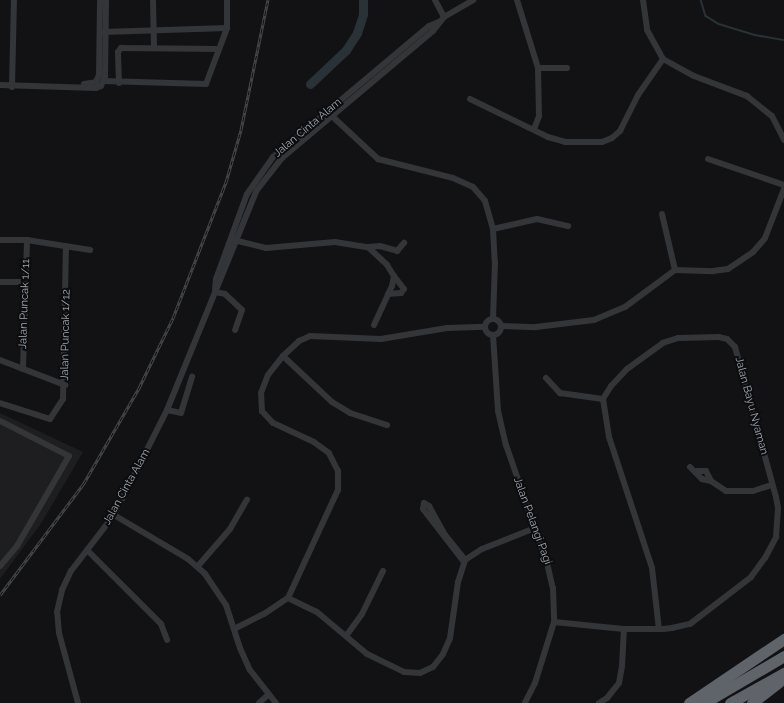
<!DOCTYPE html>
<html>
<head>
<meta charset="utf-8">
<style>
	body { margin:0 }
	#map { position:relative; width:784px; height:703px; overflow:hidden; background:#121214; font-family:Raleway,sans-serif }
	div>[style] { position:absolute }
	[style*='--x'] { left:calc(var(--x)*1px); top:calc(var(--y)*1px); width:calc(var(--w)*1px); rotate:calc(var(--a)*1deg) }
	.built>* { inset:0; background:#1e1e21 }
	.stream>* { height:1.5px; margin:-0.75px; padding:0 0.75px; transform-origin:0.75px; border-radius:0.75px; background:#283237 }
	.river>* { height:9px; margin:-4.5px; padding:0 4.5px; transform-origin:4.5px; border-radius:4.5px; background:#283237 }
	.street>* { height:6px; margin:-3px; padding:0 3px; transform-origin:3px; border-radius:3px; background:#333539 }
	.street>.ring { margin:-3px; padding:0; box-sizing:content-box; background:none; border:6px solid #333539; border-radius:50% }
	.highway>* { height:11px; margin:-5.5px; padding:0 5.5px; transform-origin:5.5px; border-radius:5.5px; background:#5f636a }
	.rail>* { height:3px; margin-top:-1.5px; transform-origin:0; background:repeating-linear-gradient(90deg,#0d0d0f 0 4.5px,#46494e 0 9px); box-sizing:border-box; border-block:1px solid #46494e }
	span { translate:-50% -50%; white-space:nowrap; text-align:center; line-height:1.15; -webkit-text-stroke:4px #0d0d0f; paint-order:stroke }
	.street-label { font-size:11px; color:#a3aab4 }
</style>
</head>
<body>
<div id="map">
	<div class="built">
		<div style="clip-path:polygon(0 413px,83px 452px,42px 522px,0 579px)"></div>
	</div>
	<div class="stream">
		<div style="--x:701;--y:0;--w:17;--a:73"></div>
		<div style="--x:706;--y:16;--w:15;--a:32"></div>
		<div style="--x:719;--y:24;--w:38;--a:17"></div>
		<div style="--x:755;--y:35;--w:29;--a:10"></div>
	</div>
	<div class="river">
		<div style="--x:310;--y:84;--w:50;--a:-43.4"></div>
		<div style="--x:346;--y:50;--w:20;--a:-57"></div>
		<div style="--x:357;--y:33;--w:20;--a:-72"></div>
		<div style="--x:363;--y:14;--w:14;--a:-90"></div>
	</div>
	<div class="street">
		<div style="--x:153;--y:0;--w:48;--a:88.8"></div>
		<div style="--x:435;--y:0;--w:19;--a:62"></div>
		<div style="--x:517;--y:0;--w:71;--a:72.8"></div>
		<div style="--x:538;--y:68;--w:48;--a:88.8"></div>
		<div style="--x:539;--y:116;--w:14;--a:111"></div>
		<div style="--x:643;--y:0;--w:30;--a:82"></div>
		<div style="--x:647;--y:30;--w:33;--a:61"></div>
		<div style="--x:663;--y:59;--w:35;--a:29"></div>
		<div style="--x:694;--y:76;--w:57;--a:20.7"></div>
		<div style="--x:747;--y:96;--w:32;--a:39"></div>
		<div style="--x:772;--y:116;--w:27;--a:63"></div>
		<div style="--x:103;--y:32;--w:124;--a:-1.8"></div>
		<div style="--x:538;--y:68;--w:29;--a:0"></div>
		<div style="--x:104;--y:81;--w:102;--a:1.7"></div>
		<div style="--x:206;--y:84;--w:60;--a:-69.4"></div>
		<div style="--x:227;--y:28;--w:28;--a:-90"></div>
		<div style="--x:119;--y:83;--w:31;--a:-92"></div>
		<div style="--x:118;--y:52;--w:5;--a:-53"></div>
		<div style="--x:121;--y:48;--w:98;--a:0.6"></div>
		<div style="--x:84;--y:84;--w:12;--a:-9"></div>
		<div style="--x:96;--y:82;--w:8;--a:-67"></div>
		<div style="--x:99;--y:75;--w:75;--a:-89.2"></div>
		<div style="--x:0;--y:85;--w:96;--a:1.8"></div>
		<div style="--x:96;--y:88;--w:5;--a:-22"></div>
		<div style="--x:101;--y:86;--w:11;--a:-68"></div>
		<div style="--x:105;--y:76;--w:76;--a:-89.2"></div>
		<div style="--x:12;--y:87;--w:87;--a:-88.7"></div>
		<div style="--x:470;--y:99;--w:87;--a:26"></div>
		<div style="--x:548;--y:137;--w:18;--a:16"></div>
		<div style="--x:565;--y:142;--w:37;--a:0"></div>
		<div style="--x:602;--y:142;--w:11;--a:-22"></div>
		<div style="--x:612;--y:138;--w:11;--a:-41"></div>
		<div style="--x:620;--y:131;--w:40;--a:-63.4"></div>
		<div style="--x:638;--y:95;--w:44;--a:-55.2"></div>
		<div style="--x:333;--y:117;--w:62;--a:43"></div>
		<div style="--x:378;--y:159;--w:77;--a:14.2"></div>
		<div style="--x:453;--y:178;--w:22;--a:24"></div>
		<div style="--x:473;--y:187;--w:18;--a:49"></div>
		<div style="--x:485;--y:201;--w:29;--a:74"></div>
		<div style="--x:493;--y:229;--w:33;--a:87"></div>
		<div style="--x:495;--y:262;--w:57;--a:92"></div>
		<div style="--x:708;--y:159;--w:80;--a:18.9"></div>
		<div style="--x:662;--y:214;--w:57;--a:76.9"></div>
		<div style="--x:493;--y:229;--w:45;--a:-12.8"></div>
		<div style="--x:537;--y:219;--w:32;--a:13"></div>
		<div style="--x:0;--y:240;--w:27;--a:0"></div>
		<div style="--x:27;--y:240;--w:64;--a:9"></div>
		<div style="--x:234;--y:240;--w:33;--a:14"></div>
		<div style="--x:266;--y:248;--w:69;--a:-5"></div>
		<div style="--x:335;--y:242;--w:33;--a:9"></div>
		<div style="--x:368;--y:247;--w:26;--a:43"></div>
		<div style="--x:387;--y:265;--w:13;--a:58"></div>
		<div style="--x:394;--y:276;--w:10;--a:101"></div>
		<div style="--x:392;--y:286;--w:43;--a:114.8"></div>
		<div style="--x:368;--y:247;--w:12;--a:-5"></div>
		<div style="--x:380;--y:246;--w:18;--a:16"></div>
		<div style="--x:397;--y:251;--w:11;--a:-49"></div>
		<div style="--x:0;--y:282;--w:26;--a:0"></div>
		<div style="--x:215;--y:290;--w:11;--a:-85"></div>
		<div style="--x:216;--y:279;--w:90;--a:-70"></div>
		<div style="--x:247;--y:194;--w:45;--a:-54.9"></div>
		<div style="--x:273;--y:157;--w:204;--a:-40"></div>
		<div style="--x:429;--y:26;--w:11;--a:-22"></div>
		<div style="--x:215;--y:292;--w:10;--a:11"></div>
		<div style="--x:225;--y:294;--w:23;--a:43"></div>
		<div style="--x:242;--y:310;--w:21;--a:109"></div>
		<div style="--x:388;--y:294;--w:13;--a:-4"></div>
		<div style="--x:401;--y:293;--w:5;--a:-53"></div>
		<div style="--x:404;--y:289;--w:16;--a:-128"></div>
		<div class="ring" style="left:485px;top:319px;width:10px;height:10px"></div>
		<div style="--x:501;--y:326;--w:35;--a:2"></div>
		<div style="--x:536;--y:327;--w:58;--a:-6.9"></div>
		<div style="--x:594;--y:320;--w:34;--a:-23"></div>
		<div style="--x:625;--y:307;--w:62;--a:-36.5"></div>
		<div style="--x:675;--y:270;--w:38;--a:2"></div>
		<div style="--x:713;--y:271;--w:15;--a:-8"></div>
		<div style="--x:728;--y:269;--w:30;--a:-34"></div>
		<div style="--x:753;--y:252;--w:18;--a:-49"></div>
		<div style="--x:765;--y:238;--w:53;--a:-68.8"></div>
		<div style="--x:493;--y:335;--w:76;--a:86.2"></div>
		<div style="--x:498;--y:411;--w:35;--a:77"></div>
		<div style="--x:506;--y:445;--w:125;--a:70.8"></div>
		<div style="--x:547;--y:563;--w:26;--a:77"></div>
		<div style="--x:553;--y:588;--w:34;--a:88"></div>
		<div style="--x:554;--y:622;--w:64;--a:107.3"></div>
		<div style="--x:535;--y:683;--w:22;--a:117"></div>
		<div style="--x:283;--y:356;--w:67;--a:43.2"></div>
		<div style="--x:332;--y:402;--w:21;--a:31"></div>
		<div style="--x:350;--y:413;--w:39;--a:18"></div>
		<div style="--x:0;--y:360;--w:70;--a:21"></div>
		<div style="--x:23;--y:369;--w:129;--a:-88.2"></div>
		<div style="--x:546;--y:378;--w:21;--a:47"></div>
		<div style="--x:560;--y:393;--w:43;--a:7.9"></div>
		<div style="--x:0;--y:403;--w:52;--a:17.7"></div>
		<div style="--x:50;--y:419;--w:24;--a:-57"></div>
		<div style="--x:63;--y:399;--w:153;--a:-88.9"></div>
		<div style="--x:167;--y:410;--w:14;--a:12"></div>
		<div style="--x:181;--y:413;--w:38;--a:-73"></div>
		<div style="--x:0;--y:421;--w:77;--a:26.9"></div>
		<div style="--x:69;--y:456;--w:104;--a:120"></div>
		<div style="--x:17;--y:546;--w:26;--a:130"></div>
		<div style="--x:690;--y:467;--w:17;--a:45"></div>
		<div style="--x:702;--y:479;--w:9;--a:13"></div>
		<div style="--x:697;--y:471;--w:9;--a:0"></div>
		<div style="--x:706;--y:471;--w:11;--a:63"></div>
		<div style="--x:711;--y:481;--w:18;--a:34"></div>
		<div style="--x:726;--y:491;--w:27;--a:0"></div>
		<div style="--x:753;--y:491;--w:20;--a:-18"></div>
		<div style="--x:114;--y:515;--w:86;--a:30.7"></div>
		<div style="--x:188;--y:559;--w:23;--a:41"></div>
		<div style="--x:205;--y:574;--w:37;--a:56"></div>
		<div style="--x:226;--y:605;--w:45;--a:72"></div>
		<div style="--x:240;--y:648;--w:24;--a:66"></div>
		<div style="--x:250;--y:670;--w:42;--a:51.8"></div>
		<div style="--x:87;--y:550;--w:105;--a:45"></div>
		<div style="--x:161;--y:624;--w:17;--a:69"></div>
		<div style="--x:464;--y:562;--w:67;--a:-127.7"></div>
		<div style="--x:423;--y:509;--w:6;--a:-81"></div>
		<div style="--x:424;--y:503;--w:6;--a:31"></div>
		<div style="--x:429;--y:506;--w:33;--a:61"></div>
		<div style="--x:445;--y:535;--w:32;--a:51"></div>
		<div style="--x:198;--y:566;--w:49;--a:-49.1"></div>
		<div style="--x:230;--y:529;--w:34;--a:-60"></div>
		<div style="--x:288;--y:598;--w:32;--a:26"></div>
		<div style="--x:317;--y:612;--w:65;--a:40"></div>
		<div style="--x:367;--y:654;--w:41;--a:25.9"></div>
		<div style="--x:404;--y:672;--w:16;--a:4"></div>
		<div style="--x:420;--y:673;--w:14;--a:-25"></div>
		<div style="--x:433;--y:667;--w:16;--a:-52"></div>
		<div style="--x:443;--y:654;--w:17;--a:-66"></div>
		<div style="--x:450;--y:638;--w:57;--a:-81.9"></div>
		<div style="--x:458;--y:582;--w:23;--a:-72"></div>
		<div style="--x:465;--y:560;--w:20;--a:-33"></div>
		<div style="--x:482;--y:549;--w:57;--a:-21.6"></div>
		<div style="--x:554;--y:622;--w:70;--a:5.7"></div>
		<div style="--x:624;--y:629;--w:39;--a:0"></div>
		<div style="--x:663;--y:629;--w:9;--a:-6"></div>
		<div style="--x:672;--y:628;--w:18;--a:-13"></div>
		<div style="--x:690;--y:624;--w:77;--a:-37.6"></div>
		<div style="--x:751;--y:577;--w:24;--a:-54"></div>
		<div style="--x:765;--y:558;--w:24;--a:-62"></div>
		<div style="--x:776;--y:537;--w:29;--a:-86"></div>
		<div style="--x:778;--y:508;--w:11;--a:-100"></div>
		<div style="--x:776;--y:497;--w:156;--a:-105.3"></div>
		<div style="--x:735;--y:347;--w:11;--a:-135"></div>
		<div style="--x:727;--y:339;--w:8;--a:-166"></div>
		<div style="--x:719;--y:337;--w:41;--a:178.6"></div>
		<div style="--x:678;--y:338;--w:16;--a:162"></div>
		<div style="--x:663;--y:343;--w:44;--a:144.2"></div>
		<div style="--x:627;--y:369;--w:23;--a:133"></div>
		<div style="--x:611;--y:386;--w:15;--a:122"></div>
		<div style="--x:603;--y:399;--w:38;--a:81"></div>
		<div style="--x:609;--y:437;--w:138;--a:71.8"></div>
		<div style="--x:652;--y:568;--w:61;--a:83.5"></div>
		<div style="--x:234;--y:629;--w:34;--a:-27"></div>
		<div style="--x:264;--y:614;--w:29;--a:-34"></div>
		<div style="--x:288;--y:598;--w:119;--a:-65.2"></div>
		<div style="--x:338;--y:490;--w:19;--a:-90"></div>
		<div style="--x:338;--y:471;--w:20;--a:-117"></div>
		<div style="--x:329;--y:453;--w:19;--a:-144"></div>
		<div style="--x:314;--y:442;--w:45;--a:-155.1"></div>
		<div style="--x:273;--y:423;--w:16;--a:-133"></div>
		<div style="--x:262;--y:411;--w:18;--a:-93"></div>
		<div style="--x:261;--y:393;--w:19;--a:-69"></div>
		<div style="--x:268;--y:375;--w:24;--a:-52"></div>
		<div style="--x:283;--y:356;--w:22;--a:-43"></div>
		<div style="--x:299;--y:341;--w:12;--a:-24"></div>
		<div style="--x:310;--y:336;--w:71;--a:2.4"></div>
		<div style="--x:381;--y:339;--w:67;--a:-9.5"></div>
		<div style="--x:447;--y:328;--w:38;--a:-2"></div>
		<div style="--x:346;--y:636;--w:27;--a:-54"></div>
		<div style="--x:362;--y:614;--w:48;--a:-64"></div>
		<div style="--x:78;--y:703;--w:73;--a:-105.2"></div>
		<div style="--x:59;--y:633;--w:21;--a:-95"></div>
		<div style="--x:57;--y:612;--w:23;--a:-77"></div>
		<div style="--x:62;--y:590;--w:21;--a:-65"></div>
		<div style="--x:71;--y:571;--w:71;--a:-52.5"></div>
		<div style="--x:114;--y:515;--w:118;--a:-63.2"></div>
		<div style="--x:167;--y:410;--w:238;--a:-67.8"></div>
		<div style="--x:257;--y:190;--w:41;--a:-52"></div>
		<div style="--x:282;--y:158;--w:197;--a:-40.1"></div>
		<div style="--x:433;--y:31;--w:18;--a:-52"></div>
		<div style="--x:444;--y:17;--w:34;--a:-30"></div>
		<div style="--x:259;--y:703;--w:12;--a:-42"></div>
		<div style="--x:599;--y:703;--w:9;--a:-32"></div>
		<div style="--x:607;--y:698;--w:19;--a:-51"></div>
		<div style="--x:619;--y:683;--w:17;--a:-80"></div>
		<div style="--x:622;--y:666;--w:37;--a:-87"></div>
	</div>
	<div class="highway">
		<div style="--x:689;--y:703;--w:115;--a:-34"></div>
		<div style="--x:704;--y:703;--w:93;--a:-30.4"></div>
		<div style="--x:730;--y:703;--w:62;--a:-29.1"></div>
		<div style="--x:752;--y:703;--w:34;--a:-38"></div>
	</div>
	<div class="rail">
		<div style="--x:0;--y:595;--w:140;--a:-53.1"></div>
		<div style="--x:84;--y:483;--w:110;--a:-59.9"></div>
		<div style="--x:139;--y:388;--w:78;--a:-64.1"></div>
		<div style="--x:173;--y:318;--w:146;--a:-68.7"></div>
		<div style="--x:226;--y:182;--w:54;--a:-73.9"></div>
		<div style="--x:241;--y:130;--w:133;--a:-78.3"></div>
	</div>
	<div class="street-label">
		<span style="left:308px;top:128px;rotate:-40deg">Jalan Cinta Alam</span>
		<span style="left:25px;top:304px;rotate:-88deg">Jalan Puncak 1/11</span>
		<span style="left:66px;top:335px;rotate:-89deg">Jalan Puncak 1/12</span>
		<span style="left:751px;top:406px;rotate:75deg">Jalan Bayu Nyaman</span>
		<span style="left:127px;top:487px;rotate:-61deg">Jalan Cinta Alam</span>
		<span style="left:532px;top:521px;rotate:70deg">Jalan Pelangi Pagi</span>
	</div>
</div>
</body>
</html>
